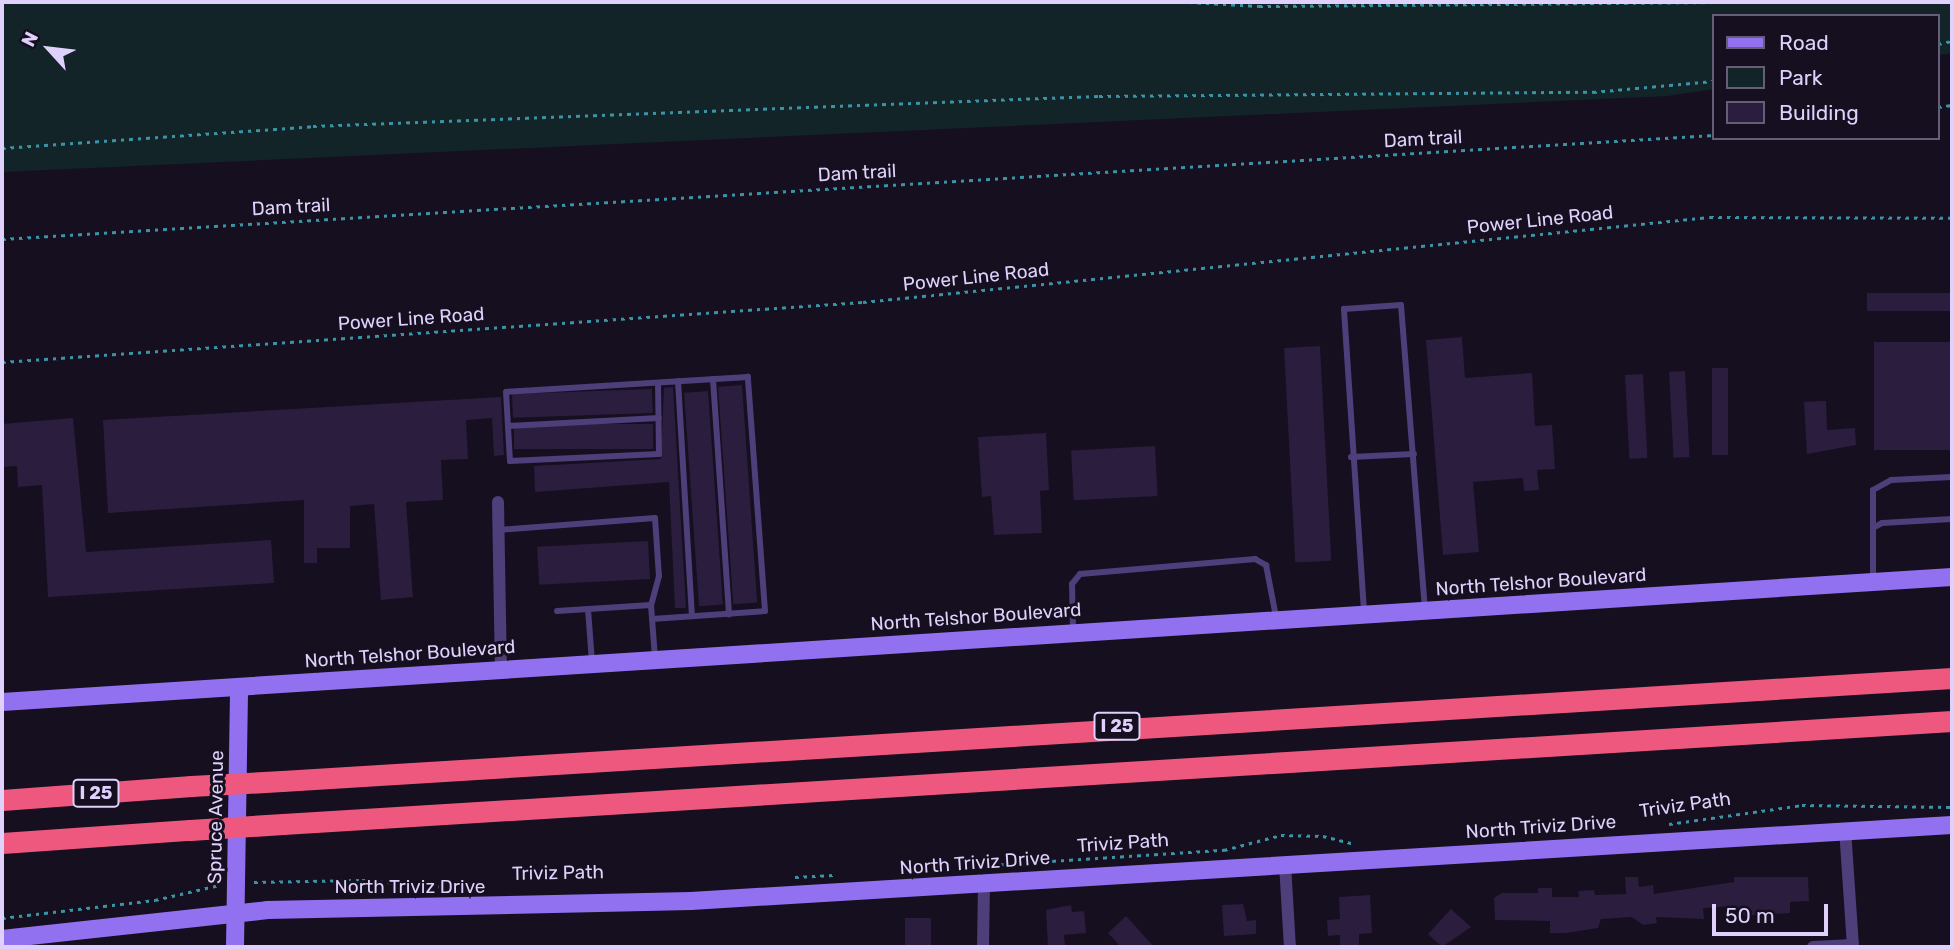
<!DOCTYPE html>
<html>
<head>
<meta charset="utf-8">
<style>
	body { margin:0 }
	#map { position:relative; width:1954px; height:949px; overflow:hidden; background:#150f1f; font-family:Rubik,sans-serif }
	div>[style] { position:absolute }
	[style*='--x'] { left:calc(var(--x)*1px); top:calc(var(--y)*1px); width:calc(var(--w)*1px); rotate:calc(var(--a)*1deg) }
	.green>* { inset:0; background:#122428 }
	.building>* { inset:0; background:#2b1d3e; transform-origin:0 0 }
	.path>* { height:2.5px; margin-top:-1.25px; transform-origin:0; background:repeating-linear-gradient(90deg,#3994a6 0 3.5px,transparent 0 8.5px) }
	.lane>* { height:6px; margin:-3px; padding:0 3px; transform-origin:3px; border-radius:3px; background:#4e3e7a }
	.street>* { height:12px; margin:-6px; padding:0 6px; transform-origin:6px; border-radius:6px; background:#4e3e7a }
	.secondary>* { height:18px; margin:-9px; padding:0 9px; transform-origin:9px; border-radius:9px; background:#9271f1 }
	.highway>* { height:21px; margin:-10.5px; padding:0 10.5px; transform-origin:10.5px; border-radius:10.5px; background:#ef587e }
	.highway-bridge>* { height:21px; margin:-10.5px; padding:0 10.5px; transform-origin:10.5px; border-radius:10.5px; background:#ef587e }
	span { translate:-50% -50%; white-space:nowrap; text-align:center; line-height:1.15; -webkit-text-stroke:6px #150f1f; paint-order:stroke }
	.shield-label span { padding:2px 5px; background:#150f1f; border:2px solid; border-radius:5px; -webkit-text-stroke-width:0 }
	.shield-label { font-size:18px; color:#dfd1fb; font-weight:700 }
	.street-label { font-size:19px; color:#dfd1fb }
	.frame { position:absolute; inset:0; border:4px solid #dfd1fb; pointer-events:none }
	.legend { position:absolute; left:1712px; top:14px; width:228px; height:126px; box-sizing:border-box; background:#150f1f; border:2px solid #665d77; margin:0; padding:9px 12px; list-style:none; font-size:21px; color:#dfd1fb }
	.legend li { display:flex; align-items:center; gap:14px; height:35px }
	.legend b { width:35px; border:2px solid #665d77 }
	.north { position:absolute; left:14px; top:14px; width:70px; height:70px; -webkit-text-stroke:5px #150f1f; paint-order:stroke; rotate:297deg; font-size:19px; font-weight:700; line-height:28px; text-align:center; color:#dfd1fb }
	.north::after { content:''; display:block; margin:auto; width:24px; height:32px; background:#dfd1fb; clip-path:polygon(50% 0,100% 100%,50% 72%,0 100%) }
	.scale { position:absolute; left:1712px; top:904px; width:116px; height:32px; box-sizing:border-box; border:4px solid #dfd1fb; border-top:0; padding-left:9px; font-size:21px; line-height:24px; white-space:nowrap; color:#dfd1fb; -webkit-text-stroke:5px #150f1f; paint-order:stroke }
</style>
</head>
<body>
<div id="map">
	<div class="green">
		<div style="clip-path:polygon(2px 2px,1952px 2px,1952px 53px,1938px 55px,1938px 16px,1714px 16px,1714px 89px,1668px 96px,2px 172px)"></div>
	</div>
	<div class="building">
		<div style="left:1952px;top:293px;width:18px;height:85px;rotate:90deg"></div>
		<div style="clip-path:polygon(1462px 337px,1465px 378px,1532px 373px,1535px 426px,1552px 425px,1555px 469px,1537px 470px,1539px 490px,1524px 491px,1523px 478px,1473px 482px,1479px 552px,1443px 555px,1426px 340px)"></div>
		<div style="left:1952px;top:342px;width:108px;height:78px;rotate:90deg"></div>
		<div style="left:1320px;top:346px;width:215px;height:36px;rotate:87deg"></div>
		<div style="left:1712px;top:368px;width:16px;height:87px"></div>
		<div style="left:1685px;top:371px;width:86px;height:16px;rotate:87deg"></div>
		<div style="left:1643px;top:374px;width:84px;height:18px;rotate:87deg"></div>
		<div style="left:742px;top:385px;width:218px;height:24px;rotate:86deg"></div>
		<div style="clip-path:polygon(673px 387px,686px 608px,675px 608px,669px 482px,535px 492px,534px 466px,661px 459px,664px 388px)"></div>
		<div style="left:652px;top:389px;width:24px;height:140px;rotate:88deg"></div>
		<div style="left:708px;top:391px;width:214px;height:24px;rotate:86deg"></div>
		<div style="clip-path:polygon(501px 397px,504px 455px,494px 456px,492px 418px,466px 420px,468px 459px,441px 460px,443px 500px,406px 502px,413px 597px,381px 600px,374px 504px,350px 506px,350px 548px,317px 548px,317px 563px,304px 563px,304px 500px,108px 513px,103px 420px)"></div>
		<div style="clip-path:polygon(1826px 401px,1827px 430px,1855px 428px,1856px 445px,1807px 454px,1804px 402px)"></div>
		<div style="clip-path:polygon(73px 418px,86px 552px,271px 540px,274px 583px,48px 597px,42px 485px,18px 487px,17px 466px,2px 467px,2px 424px)"></div>
		<div style="left:653px;top:424px;width:25px;height:139px;rotate:90deg"></div>
		<div style="clip-path:polygon(1046px 433px,1049px 490px,1040px 491px,1042px 533px,994px 535px,991px 496px,982px 497px,978px 437px)"></div>
		<div style="left:1155px;top:446px;width:50px;height:84px;rotate:87deg"></div>
		<div style="left:648px;top:541px;width:38px;height:111px;rotate:87deg"></div>
		<div style="clip-path:polygon(1625px 877px,1638px 877px,1639px 887px,1653px 885px,1654px 894px,1734px 882px,1734px 877px,1808px 877px,1809px 901px,1790px 902px,1790px 913px,1735px 916px,1734px 906px,1703px 908px,1704px 919px,1656px 917px,1657px 923px,1643px 925px,1632px 917px,1601px 919px,1598px 928px,1566px 933px,1550px 933px,1550px 921px,1495px 920px,1494px 898px,1502px 893px,1538px 893px,1538px 888px,1552px 888px,1552px 897px,1579px 897px,1578px 891px,1594px 890px,1595px 895px,1626px 894px)"></div>
		<div style="clip-path:polygon(1370px 895px,1372px 933px,1359px 934px,1359px 947px,1340px 947px,1340px 935px,1328px 936px,1327px 920px,1340px 919px,1339px 897px)"></div>
		<div style="clip-path:polygon(1243px 904px,1247px 921px,1256px 920px,1256px 934px,1224px 936px,1222px 905px)"></div>
		<div style="clip-path:polygon(1071px 905px,1072px 912px,1084px 911px,1086px 933px,1064px 935px,1065px 946px,1048px 947px,1046px 910px)"></div>
		<div style="clip-path:polygon(1451px 909px,1471px 927px,1442px 947px,1428px 934px)"></div>
		<div style="clip-path:polygon(1126px 916px,1154px 947px,1121px 947px,1108px 933px)"></div>
		<div style="left:905px;top:918px;width:26px;height:29px"></div>
	</div>
	<div class="path">
		<div style="--x:1189;--y:2;--w:70;--a:3.3"></div>
		<div style="--x:1259;--y:6;--w:460;--a:-0.5"></div>
		<div style="--x:1938;--y:44;--w:14;--a:-12"></div>
		<div style="--x:1938;--y:107;--w:14;--a:-8"></div>
		<div style="--x:2;--y:148;--w:312;--a:-4"></div>
		<div style="--x:313;--y:126;--w:787;--a:-2.19"></div>
		<div style="--x:1099;--y:96;--w:494;--a:-0.5"></div>
		<div style="--x:1593;--y:92;--w:121;--a:-5.2"></div>
		<div style="--x:2;--y:239;--w:1715;--a:-3.48"></div>
		<div style="--x:2;--y:362;--w:863;--a:-3.99"></div>
		<div style="--x:863;--y:302;--w:851;--a:-5.73"></div>
		<div style="--x:1710;--y:217;--w:242;--a:0.2"></div>
		<div style="--x:1669;--y:824;--w:134;--a:-8.1"></div>
		<div style="--x:1802;--y:805;--w:150;--a:0.8"></div>
		<div style="--x:1480;--y:835;--w:109;--a:-3.2"></div>
		<div style="--x:959;--y:867;--w:266;--a:-3.7"></div>
		<div style="--x:1224;--y:850;--w:59;--a:-14.7"></div>
		<div style="--x:1281;--y:835;--w:42;--a:1.4"></div>
		<div style="--x:1323;--y:836;--w:33;--a:14"></div>
		<div style="--x:795;--y:877;--w:39;--a:-3"></div>
		<div style="--x:254;--y:882;--w:108;--a:-1.1"></div>
		<div style="--x:362;--y:880;--w:98;--a:4.7"></div>
		<div style="--x:2;--y:918;--w:154;--a:-6.7"></div>
		<div style="--x:155;--y:900;--w:66;--a:-13.2"></div>
	</div>
	<div class="lane">
		<div style="--x:713;--y:379;--w:236;--a:86.1"></div>
		<div style="--x:678;--y:381;--w:235;--a:86.6"></div>
		<div style="--x:508;--y:426;--w:151;--a:-3"></div>
		<div style="--x:1351;--y:457;--w:63;--a:-2.7"></div>
		<div style="--x:1873;--y:528;--w:38;--a:-90"></div>
		<div style="--x:1873;--y:490;--w:21;--a:-29"></div>
		<div style="--x:1891;--y:480;--w:61;--a:-2.8"></div>
		<div style="--x:498;--y:530;--w:157;--a:-4.4"></div>
		<div style="--x:655;--y:518;--w:58;--a:86.1"></div>
		<div style="--x:659;--y:576;--w:30;--a:105"></div>
		<div style="--x:1873;--y:580;--w:52;--a:-90"></div>
		<div style="--x:1873;--y:528;--w:10;--a:-29"></div>
		<div style="--x:1882;--y:523;--w:70;--a:-3.3"></div>
		<div style="--x:588;--y:609;--w:53;--a:85.7"></div>
		<div style="--x:557;--y:611;--w:94;--a:-3.7"></div>
		<div style="--x:651;--y:605;--w:53;--a:85.7"></div>
		<div style="--x:1364;--y:611;--w:303;--a:-93.8"></div>
		<div style="--x:1344;--y:309;--w:57;--a:-4"></div>
		<div style="--x:1401;--y:305;--w:304;--a:85.5"></div>
		<div style="--x:652;--y:619;--w:113;--a:-4"></div>
		<div style="--x:765;--y:611;--w:235;--a:-94.2"></div>
		<div style="--x:748;--y:377;--w:242;--a:176.5"></div>
		<div style="--x:506;--y:392;--w:69;--a:86.7"></div>
		<div style="--x:510;--y:461;--w:149;--a:-2.7"></div>
		<div style="--x:659;--y:454;--w:71;--a:-90.8"></div>
		<div style="--x:1073;--y:631;--w:47;--a:-91.2"></div>
		<div style="--x:1072;--y:584;--w:13;--a:-51"></div>
		<div style="--x:1080;--y:574;--w:176;--a:-4.9"></div>
		<div style="--x:1255;--y:559;--w:13;--a:29"></div>
		<div style="--x:1266;--y:565;--w:53;--a:79.1"></div>
	</div>
	<div class="street">
		<div style="--x:498;--y:502;--w:165;--a:89"></div>
		<div style="--x:1845;--y:829;--w:118;--a:86.1"></div>
		<div style="--x:1285;--y:864;--w:83;--a:86.6"></div>
		<div style="--x:983;--y:947;--w:63;--a:-89.1"></div>
		<div style="--x:1813;--y:947;--w:40;--a:-2.9"></div>
	</div>
	<div class="secondary">
		<div style="--x:2;--y:702;--w:1954;--a:-3.67"></div>
		<div style="--x:2;--y:939;--w:267;--a:-6.2"></div>
		<div style="--x:267;--y:910;--w:424;--a:-1.2"></div>
		<div style="--x:691;--y:901;--w:1263;--a:-3.45"></div>
		<div style="--x:235;--y:947;--w:260;--a:-89.1"></div>
	</div>
	<div class="highway">
		<div style="--x:282;--y:781;--w:1673;--a:-3.53"></div>
		<div style="--x:2;--y:800;--w:190;--a:-4.2"></div>
		<div style="--x:283;--y:824;--w:1672;--a:-3.53"></div>
		<div style="--x:2;--y:843;--w:188;--a:-4"></div>
	</div>
	<div class="highway-bridge">
		<div style="--x:191;--y:786;--w:91;--a:-3.1"></div>
		<div style="--x:190;--y:830;--w:93;--a:-3.7"></div>
	</div>
	<div class="shield-label">
		<span style="left:1117px;top:726px">I 25</span>
		<span style="left:96px;top:793px">I 25</span>
	</div>
	<div class="street-label">
		<span style="left:1423px;top:139px;rotate:-3deg">Dam trail</span>
		<span style="left:857px;top:173px;rotate:-3deg">Dam trail</span>
		<span style="left:291px;top:207px;rotate:-3deg">Dam trail</span>
		<span style="left:1540px;top:220px;rotate:-6deg">Power Line Road</span>
		<span style="left:976px;top:277px;rotate:-6deg">Power Line Road</span>
		<span style="left:411px;top:319px;rotate:-4deg">Power Line Road</span>
		<span style="left:1541px;top:582px;rotate:-4deg">North Telshor Boulevard</span>
		<span style="left:976px;top:617px;rotate:-4deg">North Telshor Boulevard</span>
		<span style="left:410px;top:654px;rotate:-4deg">North Telshor Boulevard</span>
		<span style="left:1685px;top:805px;rotate:-8deg">Triviz Path</span>
		<span style="left:216px;top:817px;rotate:-89deg">Spruce Avenue</span>
		<span style="left:1541px;top:827px;rotate:-4deg">North Triviz Drive</span>
		<span style="left:1123px;top:843px;rotate:-4deg">Triviz Path</span>
		<span style="left:975px;top:863px;rotate:-4deg">North Triviz Drive</span>
		<span style="left:558px;top:873px;rotate:-1deg">Triviz Path</span>
		<span style="left:410px;top:887px">North Triviz Drive</span>
	</div>
	<div class="frame"></div>
	<ul class="legend">
	<li><b style="height:9px;background:#9271f1"></b>Road</li>
	<li><b style="height:19px;background:#122428"></b>Park</li>
	<li><b style="height:19px;background:#2b1d3e"></b>Building</li>
	</ul>
	<div class="north">N</div>
	<div class="scale">50 m</div>
</div>
</body>
</html>
